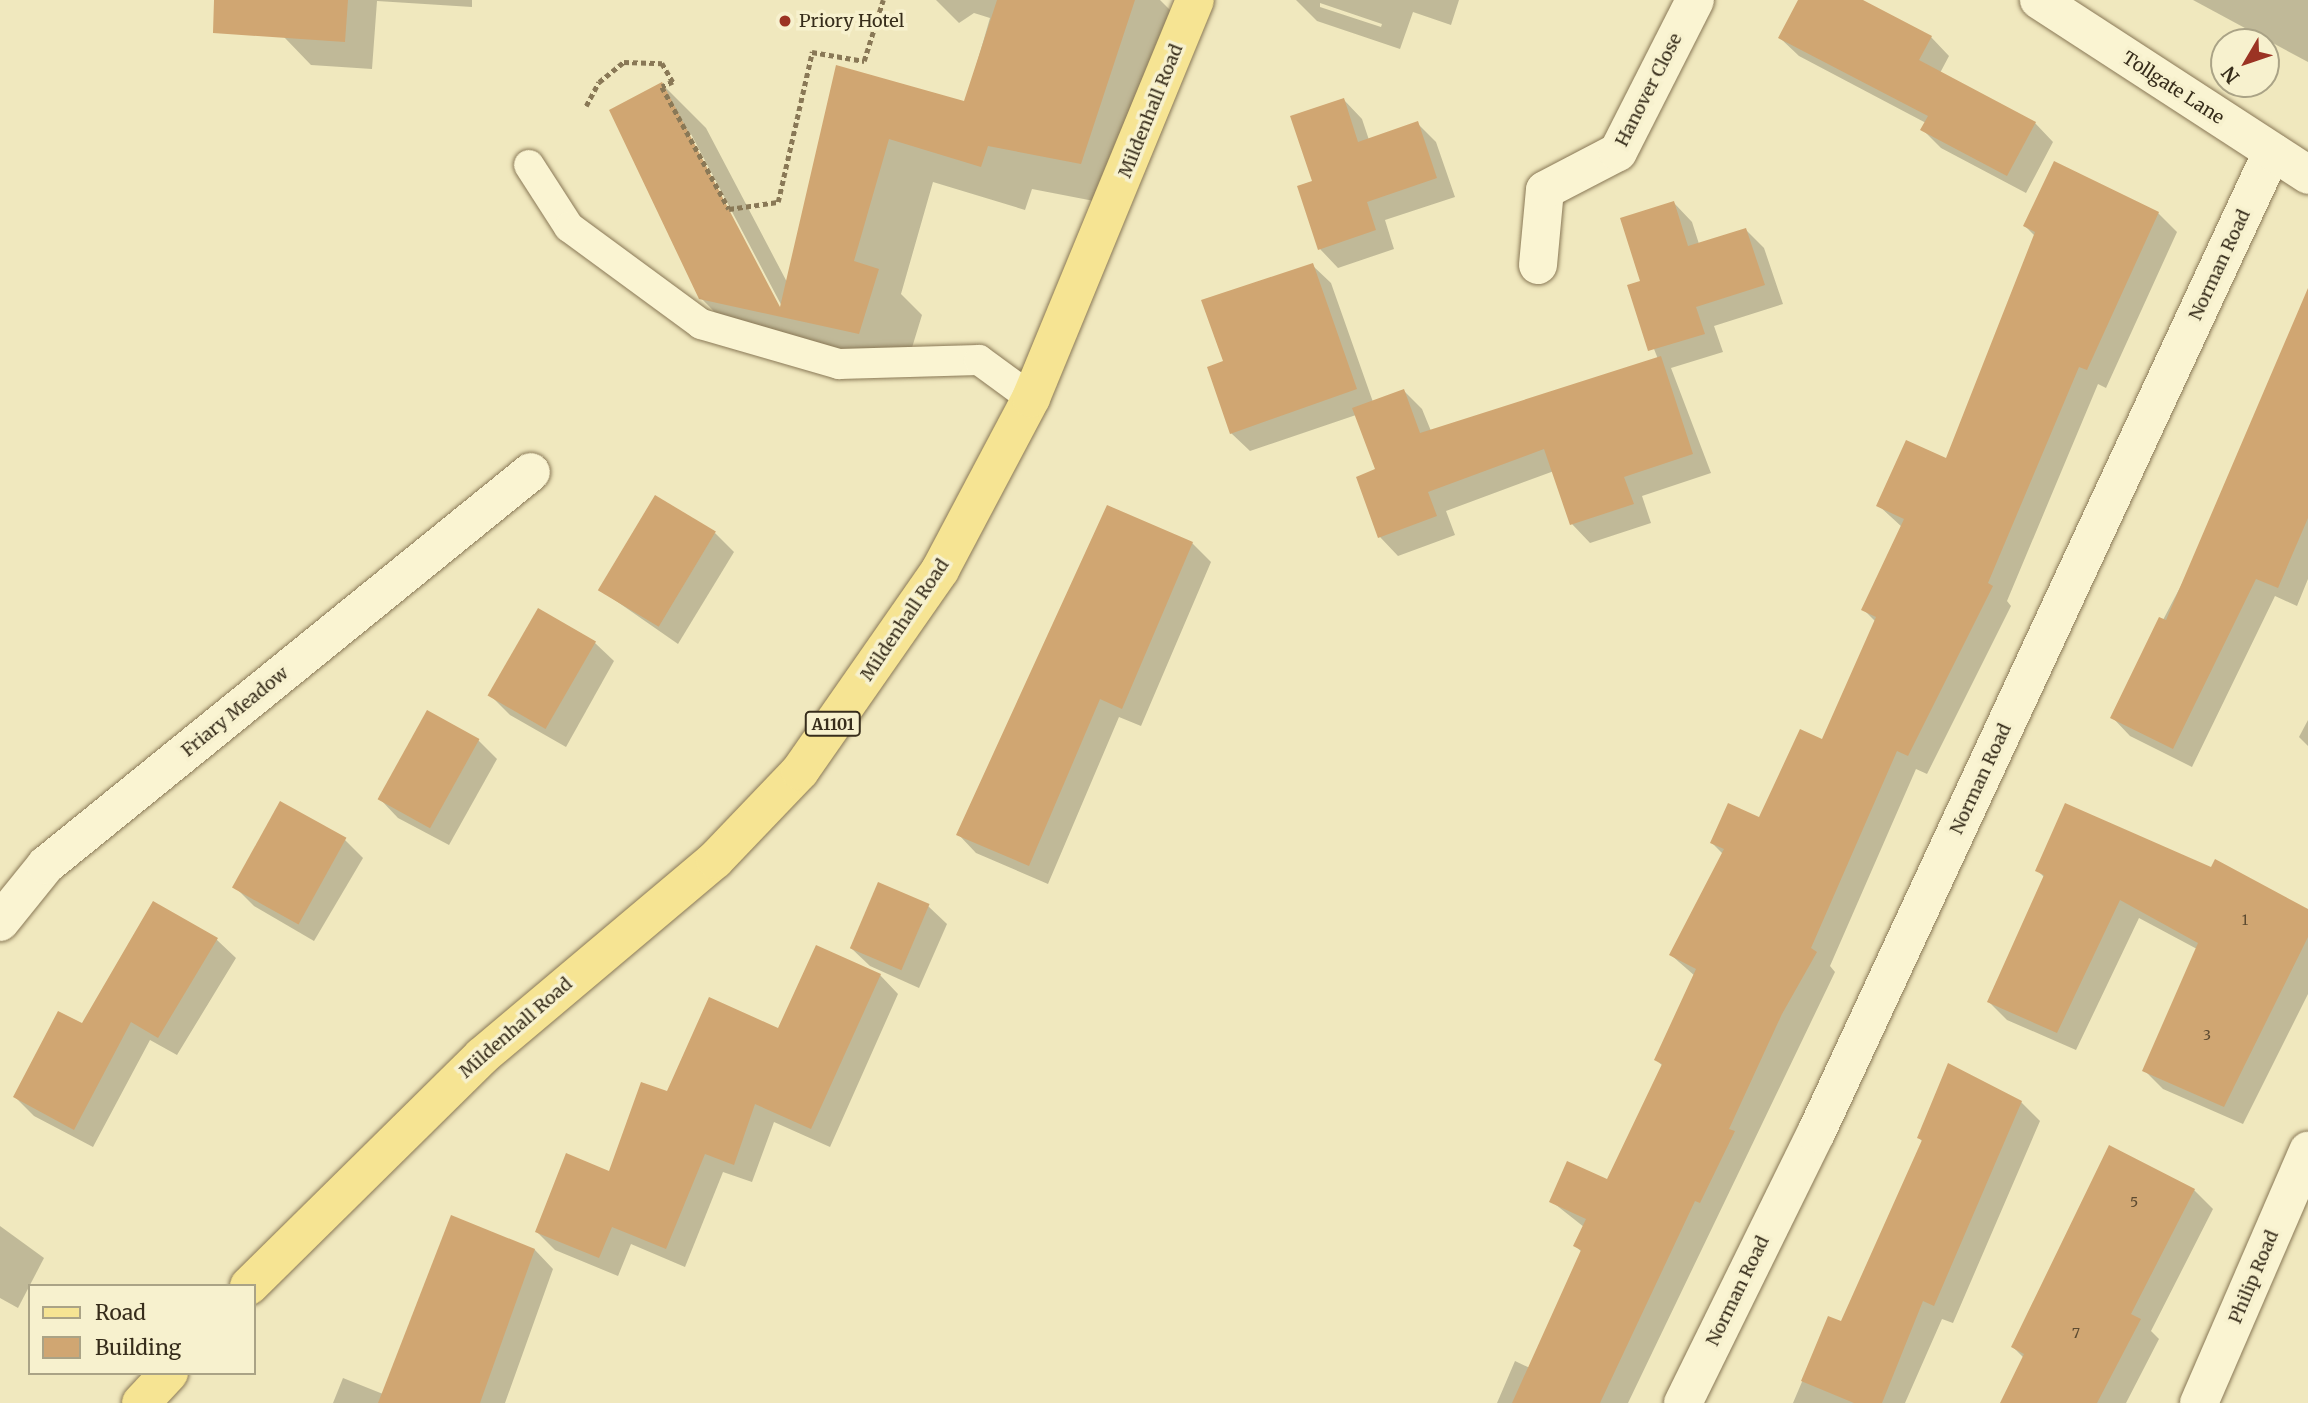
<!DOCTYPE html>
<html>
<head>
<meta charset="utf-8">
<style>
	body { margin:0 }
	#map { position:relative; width:2308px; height:1403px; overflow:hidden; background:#f0e8be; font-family:Merriweather,serif }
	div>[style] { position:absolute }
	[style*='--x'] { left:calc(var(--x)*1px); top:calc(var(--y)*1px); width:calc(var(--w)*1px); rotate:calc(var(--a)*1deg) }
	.shadow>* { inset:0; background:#0003 }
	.building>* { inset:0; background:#d0a672; transform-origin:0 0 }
	.path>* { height:4.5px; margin-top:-2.25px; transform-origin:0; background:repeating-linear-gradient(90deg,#897856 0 5px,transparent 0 8.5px) }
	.roads { filter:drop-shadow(0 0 2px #897856) drop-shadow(0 0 2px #897856) }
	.lane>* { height:30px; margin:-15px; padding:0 15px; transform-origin:15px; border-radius:15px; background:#faf4d2 }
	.street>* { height:38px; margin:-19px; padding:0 19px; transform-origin:19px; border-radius:19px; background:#faf4d2 }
	.secondary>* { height:38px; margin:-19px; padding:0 19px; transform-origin:19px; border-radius:19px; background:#faf4d2 }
	.primary>* { height:38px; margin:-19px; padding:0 19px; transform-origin:19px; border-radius:19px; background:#f6e493 }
	.dots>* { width:19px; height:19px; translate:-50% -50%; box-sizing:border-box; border:4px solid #f7f1ce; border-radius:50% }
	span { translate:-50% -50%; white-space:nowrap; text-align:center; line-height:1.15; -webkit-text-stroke:7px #f7f1ce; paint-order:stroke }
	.number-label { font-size:14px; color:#5d4b31 }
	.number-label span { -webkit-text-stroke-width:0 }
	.shield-label span { padding:2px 5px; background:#f7f1ce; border:2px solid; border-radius:5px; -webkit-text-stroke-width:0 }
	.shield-label { font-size:16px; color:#372d1b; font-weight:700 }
	.poi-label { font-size:18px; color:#372d1b }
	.left { translate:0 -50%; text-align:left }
	.street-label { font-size:18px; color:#372d1b }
	.legend { position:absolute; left:28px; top:1284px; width:228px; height:91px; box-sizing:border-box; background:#f7f1ce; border:2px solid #aaa386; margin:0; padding:9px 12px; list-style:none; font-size:21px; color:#372d1b }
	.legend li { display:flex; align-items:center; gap:14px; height:35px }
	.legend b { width:35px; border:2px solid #aaa386 }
	.north { position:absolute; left:2210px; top:28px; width:70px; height:70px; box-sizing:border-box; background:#f7f1ce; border:2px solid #aaa386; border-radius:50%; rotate:231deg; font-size:19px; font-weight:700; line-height:28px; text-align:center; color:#372d1b }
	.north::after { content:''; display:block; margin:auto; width:24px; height:32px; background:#9b3323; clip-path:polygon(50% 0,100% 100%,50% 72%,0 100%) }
</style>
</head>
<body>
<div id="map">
	<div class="shadow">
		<div style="clip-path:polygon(286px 0,472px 0,472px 7px,377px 1px,372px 69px,311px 65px,284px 37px)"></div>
		<div style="clip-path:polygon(evenodd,936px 0,1160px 0,1185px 25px,1125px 207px,1032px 189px,1025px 210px,933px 182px,901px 294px,922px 315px,903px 377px,745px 343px,701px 298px,662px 84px,706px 128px,788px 284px,837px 68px,965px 104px,990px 18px,974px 13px,959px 23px,936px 0,687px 134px,691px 134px,786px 314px,783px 316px,687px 134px)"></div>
		<div style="clip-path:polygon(evenodd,1296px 0,1459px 0,1451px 25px,1413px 12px,1400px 49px,1317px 21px,1296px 0,1320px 3px,1382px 24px,1381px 27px,1320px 7px,1320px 3px)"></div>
		<div style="clip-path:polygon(1800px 0,1860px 0,1931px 37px,1949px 56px,1940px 73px,2035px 123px,2053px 142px,2026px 193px,1941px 148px,1922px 129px,1926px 123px,1799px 56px,1780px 38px)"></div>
		<div style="clip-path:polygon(2193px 0,2308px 0,2308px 62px)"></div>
		<div style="clip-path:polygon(1344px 100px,1362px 119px,1369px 140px,1417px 123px,1436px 142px,1455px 197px,1385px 220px,1394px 249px,1338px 268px,1320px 249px,1314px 182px)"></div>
		<div style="clip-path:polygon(1674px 203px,1692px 222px,1699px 244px,1746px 230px,1764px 248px,1783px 304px,1714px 326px,1723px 352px,1671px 368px,1711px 473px,1642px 496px,1651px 523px,1590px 543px,1572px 524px,1554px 471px,1446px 511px,1455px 535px,1398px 556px,1380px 537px,1358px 478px,1377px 470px,1356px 415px,1250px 451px,1231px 433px,1225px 362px,1312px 265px,1331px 283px,1373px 402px,1404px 391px,1422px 409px,1431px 431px,1658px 359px,1629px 286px,1642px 282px)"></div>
		<div style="clip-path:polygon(2158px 213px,2177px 232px,2106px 388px,2098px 384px,2007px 601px,2011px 606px,1927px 774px,1916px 769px,1830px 966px,1835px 972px,1628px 1403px,1497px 1403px,1515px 1361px,1530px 1368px,1582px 1252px,1575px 1246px,1584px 1227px,1551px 1201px,1608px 1182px,1663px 1066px,1656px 1060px,1695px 976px,1671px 955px,1723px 854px,1712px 843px,1760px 819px,1823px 742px,1876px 622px,1863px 609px,1902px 527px,1878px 505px,1947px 461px,2035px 236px,2025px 226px)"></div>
		<div style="clip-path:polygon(2308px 344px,2308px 579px,2297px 606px,2275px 596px,2192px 767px,2130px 736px,2112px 717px)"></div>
		<div style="clip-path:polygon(715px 533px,734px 552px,678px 644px,599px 589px)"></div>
		<div style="clip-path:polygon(1192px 543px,1211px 562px,1141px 726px,1119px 717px,1048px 884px,976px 853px,958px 834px)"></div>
		<div style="clip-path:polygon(539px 611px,595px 643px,614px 661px,566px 747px,510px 715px,491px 696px)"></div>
		<div style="clip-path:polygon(428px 712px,478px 740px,497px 759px,449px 845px,398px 818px,380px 799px)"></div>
		<div style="clip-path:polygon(2308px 720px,2308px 746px,2299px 737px)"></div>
		<div style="clip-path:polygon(344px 839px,363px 858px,314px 941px,254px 906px,235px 887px)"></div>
		<div style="clip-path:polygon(2037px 870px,2308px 911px,2308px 994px,2243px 1124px,2163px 1089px,2144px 1070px,2197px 949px,2139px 918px,2076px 1050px,2007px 1020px,1989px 1002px,2045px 878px)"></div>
		<div style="clip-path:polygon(154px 903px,217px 940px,236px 958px,177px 1055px,150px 1040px,93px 1147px,34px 1116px,15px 1097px,83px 1026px)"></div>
		<div style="clip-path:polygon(928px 906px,947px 924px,919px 988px,870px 966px,851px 948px)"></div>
		<div style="clip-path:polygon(880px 975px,898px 994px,830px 1147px,774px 1122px,752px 1182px,723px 1172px,685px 1267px,631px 1244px,618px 1276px,555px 1250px,537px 1232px,610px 1173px,668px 1094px)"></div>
		<div style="clip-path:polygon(2021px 1102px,2040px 1121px,1953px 1323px,1942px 1319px,1905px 1403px,1793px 1403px,1829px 1318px,1842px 1323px,1923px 1142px,1919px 1138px)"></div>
		<div style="clip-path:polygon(2194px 1190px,2213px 1209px,2151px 1331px,2159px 1339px,2126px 1403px,2002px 1403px,2024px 1358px,2013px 1347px)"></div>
		<div style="clip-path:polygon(452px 1217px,535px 1250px,553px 1269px,505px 1403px,333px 1403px,343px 1378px,383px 1394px)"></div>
		<div style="clip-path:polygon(0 1226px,44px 1258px,18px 1308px,0 1298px)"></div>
	</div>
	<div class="building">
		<div style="clip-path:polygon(214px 0,348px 0,345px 42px,213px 33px)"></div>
		<div style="clip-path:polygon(997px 0,1135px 0,1081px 164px,988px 146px,981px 167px,889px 139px,854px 261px,879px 269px,859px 334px,699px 299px,609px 110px,662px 82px,780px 307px,836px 65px,964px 101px)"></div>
		<div style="clip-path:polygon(1798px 0,1863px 0,1932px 36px,1919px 60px,2036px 122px,2007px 176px,1920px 130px,1928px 116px,1778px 38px)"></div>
		<div style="clip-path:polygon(1344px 98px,1358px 142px,1418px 121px,1437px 178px,1367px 202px,1376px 230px,1318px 250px,1297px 186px,1312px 181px,1290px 116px)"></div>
		<div style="clip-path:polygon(2054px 161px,2159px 212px,2087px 370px,2079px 367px,1988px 583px,1993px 586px,1908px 756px,1897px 751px,1811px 948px,1817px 952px,1782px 1014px,1729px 1129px,1735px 1131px,1700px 1203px,1695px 1201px,1600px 1403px,1512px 1403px,1581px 1250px,1573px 1246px,1586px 1219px,1549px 1202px,1567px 1161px,1607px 1179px,1662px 1064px,1654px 1060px,1696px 969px,1669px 955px,1724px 849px,1710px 843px,1728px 803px,1759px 817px,1800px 729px,1822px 739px,1876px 617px,1861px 610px,1904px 519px,1876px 506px,1906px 440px,1946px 458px,2035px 232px,2023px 226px)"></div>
		<div style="clip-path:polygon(1674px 201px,1688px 246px,1746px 228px,1765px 285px,1696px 307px,1705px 334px,1648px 351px,1627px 285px,1640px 281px,1620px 218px)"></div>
		<div style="clip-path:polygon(1313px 263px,1357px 389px,1230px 434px,1207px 367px,1223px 361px,1201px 300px)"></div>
		<div style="clip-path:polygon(2308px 288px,2308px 518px,2278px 588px,2256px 579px,2173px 749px,2110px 718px,2159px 617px,2166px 620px)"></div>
		<div style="clip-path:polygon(1661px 356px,1693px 454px,1624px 477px,1634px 504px,1570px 525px,1544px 449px,1428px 492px,1437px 516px,1378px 538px,1356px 477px,1375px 469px,1352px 408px,1404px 389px,1420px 433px)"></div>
		<div style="left:655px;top:495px;width:71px;height:111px;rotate:31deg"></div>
		<div style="clip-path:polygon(1107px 505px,1193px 542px,1122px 709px,1100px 699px,1029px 866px,956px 835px)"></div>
		<div style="left:538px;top:608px;width:67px;height:101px;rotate:30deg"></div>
		<div style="left:427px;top:710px;width:60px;height:102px;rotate:29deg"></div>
		<div style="left:280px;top:801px;width:76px;height:99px;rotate:29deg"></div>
		<div style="clip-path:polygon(2065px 803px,2211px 867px,2215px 859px,2308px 909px,2308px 937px,2224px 1107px,2142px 1071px,2198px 943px,2120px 900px,2057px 1033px,1987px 1002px,2044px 875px,2035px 871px)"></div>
		<div style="left:878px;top:882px;width:56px;height:72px;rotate:23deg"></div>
		<div style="clip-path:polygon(153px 901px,218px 938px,158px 1038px,131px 1022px,74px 1130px,13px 1097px,58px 1011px,82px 1023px)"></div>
		<div style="clip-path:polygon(816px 945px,881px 974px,811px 1129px,755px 1104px,734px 1165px,705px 1154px,666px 1249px,612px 1227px,599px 1258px,535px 1232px,566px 1153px,609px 1171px,641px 1082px,667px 1091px,709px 997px,778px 1028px)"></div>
		<div style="clip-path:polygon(1948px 1063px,2022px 1101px,1934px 1306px,1923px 1301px,1882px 1403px,1854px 1403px,1801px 1381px,1828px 1316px,1841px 1321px,1922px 1140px,1917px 1138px)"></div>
		<div style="clip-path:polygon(2109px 1145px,2195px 1189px,2131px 1314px,2141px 1319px,2097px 1403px,2000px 1403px,2024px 1354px,2011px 1347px)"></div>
		<div style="clip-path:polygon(451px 1215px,535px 1249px,480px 1403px,378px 1403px)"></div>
	</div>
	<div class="path">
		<div style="--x:586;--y:106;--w:27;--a:-62"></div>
		<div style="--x:599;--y:82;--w:32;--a:-39"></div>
		<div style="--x:624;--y:62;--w:38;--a:2"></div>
		<div style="--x:662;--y:63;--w:22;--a:60"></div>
		<div style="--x:673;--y:82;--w:12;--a:156"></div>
		<div style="--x:662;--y:87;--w:139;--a:61.2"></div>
		<div style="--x:729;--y:209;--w:49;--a:-8.1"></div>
		<div style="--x:778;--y:202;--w:154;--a:-77.2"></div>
		<div style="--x:812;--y:52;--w:53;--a:9.8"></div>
		<div style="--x:864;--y:61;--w:64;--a:-72.7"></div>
	</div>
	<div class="roads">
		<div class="lane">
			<div style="--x:529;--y:165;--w:74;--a:57.2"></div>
			<div style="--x:569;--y:227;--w:164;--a:36.3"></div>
			<div style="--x:701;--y:324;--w:144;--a:16.2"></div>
			<div style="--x:839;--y:364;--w:140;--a:-1.6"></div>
			<div style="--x:979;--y:360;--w:64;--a:36.2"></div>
		</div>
		<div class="street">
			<div style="--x:1538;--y:265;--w:75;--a:-84.7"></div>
			<div style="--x:1545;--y:190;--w:82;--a:-27.5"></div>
			<div style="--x:1618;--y:152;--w:170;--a:-63.1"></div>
			<div style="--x:0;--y:922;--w:73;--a:-51.1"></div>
			<div style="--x:46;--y:865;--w:624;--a:-39.02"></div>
			<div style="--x:1683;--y:1403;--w:301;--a:-63.8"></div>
			<div style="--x:1816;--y:1133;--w:1082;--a:-65.07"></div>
			<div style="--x:2199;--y:1403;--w:275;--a:-66.6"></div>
		</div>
		<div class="secondary">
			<div style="--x:2039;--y:0;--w:321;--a:33"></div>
		</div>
		<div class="primary">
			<div style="--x:249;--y:1286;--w:327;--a:-44.6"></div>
			<div style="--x:482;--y:1056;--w:304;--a:-40.1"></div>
			<div style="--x:715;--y:860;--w:123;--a:-46.3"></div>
			<div style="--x:800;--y:771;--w:245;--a:-55.1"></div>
			<div style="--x:940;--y:570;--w:195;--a:-62.1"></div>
			<div style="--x:1031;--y:398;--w:430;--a:-67.6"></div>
			<div style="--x:141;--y:1403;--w:41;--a:-47"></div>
		</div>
	</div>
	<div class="dots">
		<div style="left:785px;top:21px;background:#9b3323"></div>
	</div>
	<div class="number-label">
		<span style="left:2245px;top:920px">1</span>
		<span style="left:2207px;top:1035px">3</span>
		<span style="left:2134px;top:1202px">5</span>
		<span style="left:2076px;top:1333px">7</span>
	</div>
	<div class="shield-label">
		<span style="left:833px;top:724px">A1101</span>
	</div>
	<div class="poi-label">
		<span class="left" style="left:799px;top:21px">Priory Hotel</span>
	</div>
	<div class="street-label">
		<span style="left:2173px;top:88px;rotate:33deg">Tollgate Lane</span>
		<span style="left:1649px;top:90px;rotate:-63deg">Hanover Close</span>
		<span style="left:1151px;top:111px;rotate:-68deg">Mildenhall Road</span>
		<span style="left:2220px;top:265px;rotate:-65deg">Norman Road</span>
		<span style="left:905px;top:620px;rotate:-56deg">Mildenhall Road</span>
		<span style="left:235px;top:712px;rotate:-39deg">Friary Meadow</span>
		<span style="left:1981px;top:779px;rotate:-65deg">Norman Road</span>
		<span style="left:516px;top:1028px;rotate:-41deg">Mildenhall Road</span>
		<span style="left:2254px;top:1277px;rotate:-67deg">Philip Road</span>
		<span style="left:1738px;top:1291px;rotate:-64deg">Norman Road</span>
	</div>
	<ul class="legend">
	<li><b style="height:9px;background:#f6e493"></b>Road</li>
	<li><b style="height:19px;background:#d0a672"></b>Building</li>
	</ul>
	<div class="north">N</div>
</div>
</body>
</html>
